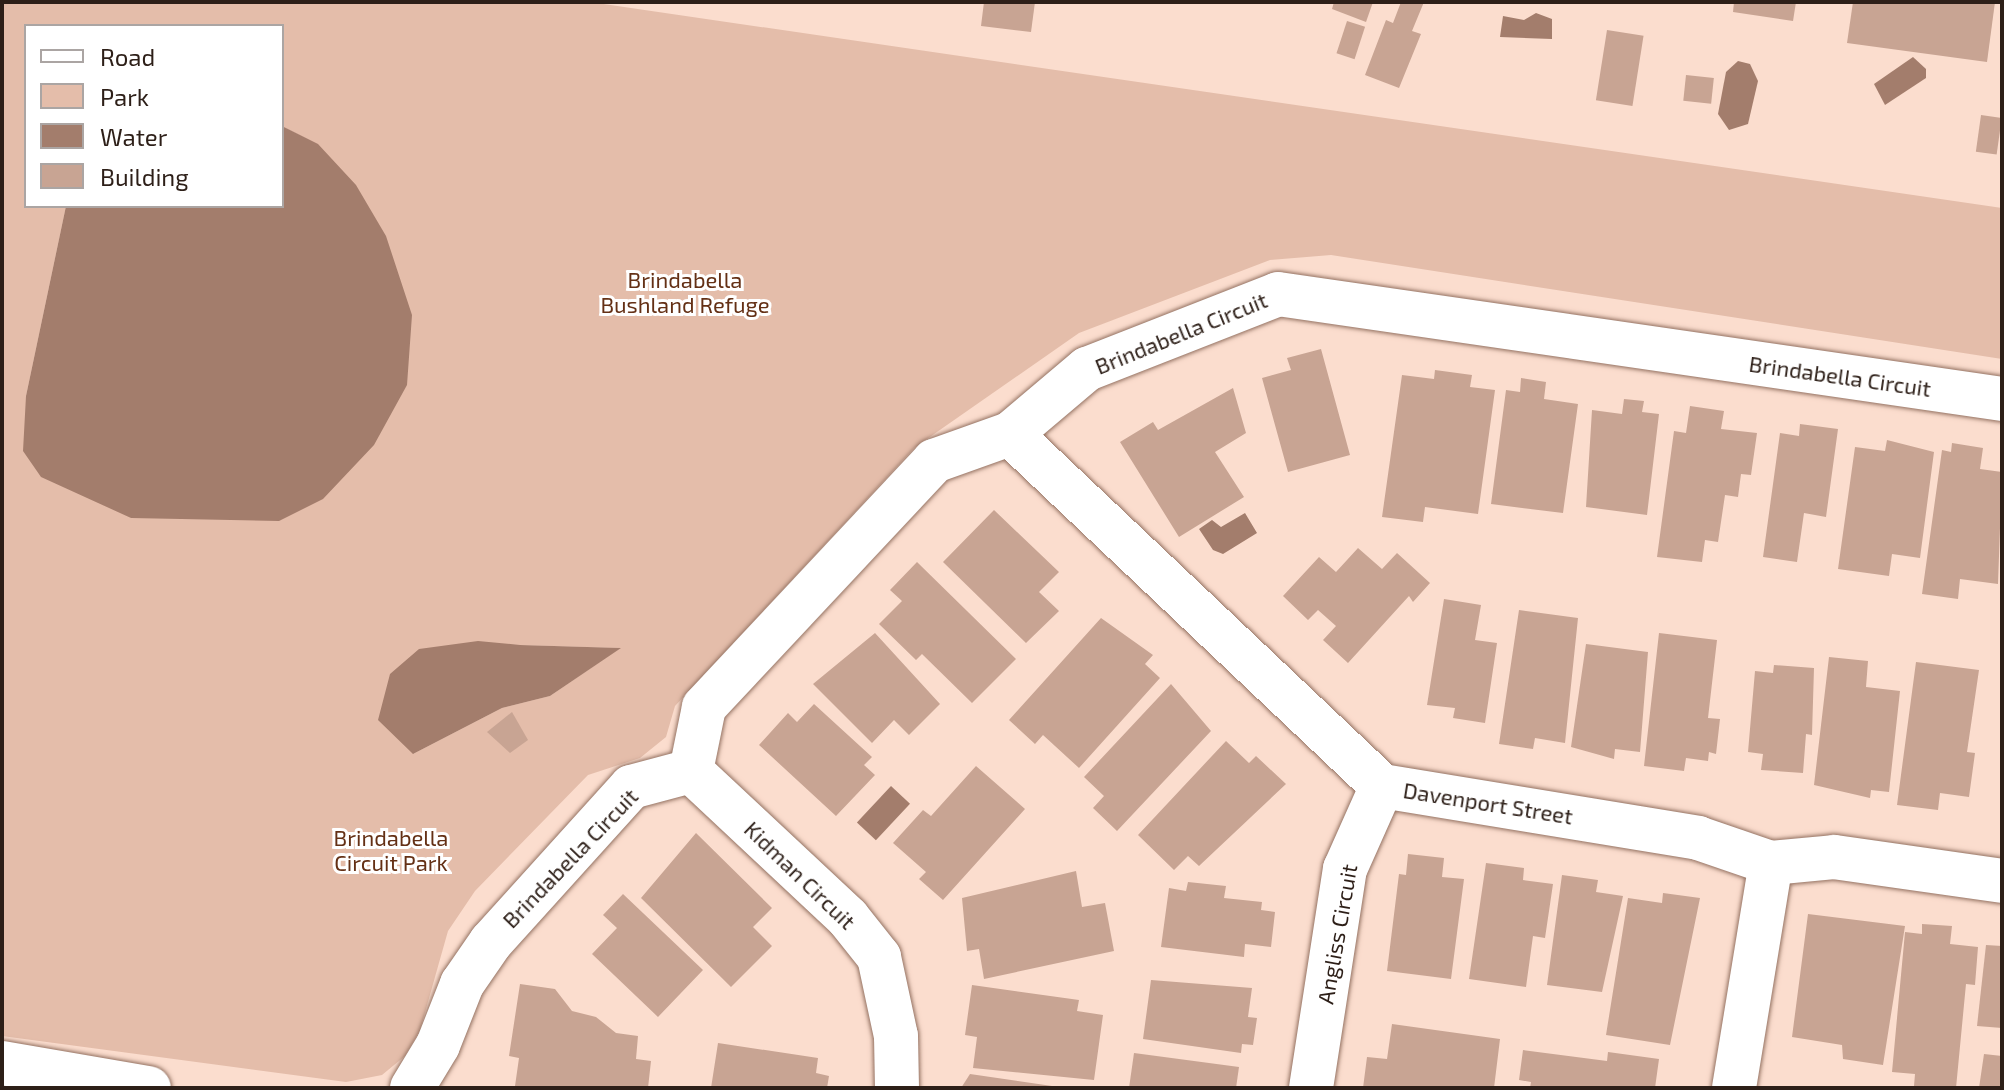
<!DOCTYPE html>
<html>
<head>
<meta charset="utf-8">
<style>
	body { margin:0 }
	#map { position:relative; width:2004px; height:1090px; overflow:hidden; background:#fbddce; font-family:"Exo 2",sans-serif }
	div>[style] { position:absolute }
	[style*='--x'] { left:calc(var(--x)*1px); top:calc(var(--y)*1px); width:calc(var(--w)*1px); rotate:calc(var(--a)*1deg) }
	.green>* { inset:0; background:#e4bdaa }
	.water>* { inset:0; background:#a37d6c; transform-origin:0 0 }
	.building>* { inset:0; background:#c8a493; transform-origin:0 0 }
	.roads { filter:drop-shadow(0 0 2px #947262) drop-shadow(0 0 2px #947262) }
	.minor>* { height:44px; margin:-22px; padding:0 22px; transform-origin:22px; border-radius:22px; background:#fff }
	span { translate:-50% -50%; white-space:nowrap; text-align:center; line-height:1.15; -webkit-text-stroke:6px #fff; paint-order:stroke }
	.park-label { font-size:22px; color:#643015 }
	.street-label { font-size:22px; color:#2d1f18 }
	.frame { position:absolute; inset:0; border:4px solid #2d1f18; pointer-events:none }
	.legend { position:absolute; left:24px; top:24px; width:260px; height:184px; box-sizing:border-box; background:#fff; border:2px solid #aba5a3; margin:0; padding:10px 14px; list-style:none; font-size:24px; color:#2d1f18 }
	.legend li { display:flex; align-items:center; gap:16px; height:40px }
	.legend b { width:40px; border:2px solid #aba5a3 }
</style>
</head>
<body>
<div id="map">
	<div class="green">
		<div style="clip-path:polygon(evenodd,2px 2px,590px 2px,2002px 208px,2002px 359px,1331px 255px,1270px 260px,1079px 333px,914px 448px,675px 706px,666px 737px,640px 758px,588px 775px,475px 891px,448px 931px,420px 1030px,405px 1056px,382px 1075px,346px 1082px,2px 1036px,2px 2px,26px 26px,282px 26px,282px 126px,318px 145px,198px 517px,131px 518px,26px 396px,66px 206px,26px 206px,26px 26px,2px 2px,520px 645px,620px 648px,550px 696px,502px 708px,413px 754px,520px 645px)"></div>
	</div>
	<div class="water">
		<div style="clip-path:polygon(1536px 13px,1552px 19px,1552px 39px,1500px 37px,1503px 16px,1524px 20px)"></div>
		<div style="clip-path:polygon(1913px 57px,1926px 69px,1926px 78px,1885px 105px,1874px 84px)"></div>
		<div style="clip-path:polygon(1738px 61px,1750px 64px,1758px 81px,1748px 124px,1729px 130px,1718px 114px,1726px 72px)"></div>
		<div style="clip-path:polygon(282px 126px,318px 144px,356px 185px,386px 236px,412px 315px,407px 385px,374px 445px,323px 499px,279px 521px,131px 518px,41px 477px,23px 451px,26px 396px,66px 206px,282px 206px)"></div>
		<div style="clip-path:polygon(1245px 513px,1257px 533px,1223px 554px,1213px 550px,1199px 529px,1212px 520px,1221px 527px)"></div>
		<div style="clip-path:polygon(478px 641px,520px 645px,621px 648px,550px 696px,502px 708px,413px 754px,378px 720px,390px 674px,419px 649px)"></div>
		<div style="left:891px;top:786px;width:26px;height:50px;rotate:43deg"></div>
	</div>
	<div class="building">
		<div style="clip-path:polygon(984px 2px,1035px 2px,1031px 32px,981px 26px)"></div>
		<div style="clip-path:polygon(1334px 2px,1373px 2px,1366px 22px,1332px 9px)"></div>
		<div style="clip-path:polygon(1401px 2px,1424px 2px,1412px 31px,1421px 34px,1399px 88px,1365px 75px,1386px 20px,1393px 23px)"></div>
		<div style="clip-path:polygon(1734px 2px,1796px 2px,1793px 21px,1733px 12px)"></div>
		<div style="clip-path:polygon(1853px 2px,1995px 2px,1987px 62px,1847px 43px)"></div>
		<div style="left:1347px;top:21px;width:19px;height:34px;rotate:18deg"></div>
		<div style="left:1607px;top:30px;width:37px;height:71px;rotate:9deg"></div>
		<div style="left:1686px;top:75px;width:28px;height:26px;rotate:6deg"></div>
		<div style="left:1981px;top:115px;width:21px;height:37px;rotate:8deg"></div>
		<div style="clip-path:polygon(1321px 349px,1350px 455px,1288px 472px,1262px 378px,1291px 370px,1287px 358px)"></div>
		<div style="clip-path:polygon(1435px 370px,1472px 375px,1470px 387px,1495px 390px,1478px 514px,1425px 507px,1423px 522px,1382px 517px,1402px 375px,1434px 379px)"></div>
		<div style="clip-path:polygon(1521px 378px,1546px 382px,1544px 399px,1578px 404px,1563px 513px,1491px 504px,1506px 390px,1520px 392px)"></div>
		<div style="clip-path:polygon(1233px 388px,1246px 433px,1215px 452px,1244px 497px,1179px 537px,1120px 442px,1153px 422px,1158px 430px)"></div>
		<div style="clip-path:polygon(1624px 399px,1644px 401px,1642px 412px,1659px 414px,1647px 515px,1586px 507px,1592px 410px,1622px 414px)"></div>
		<div style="clip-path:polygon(1690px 406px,1724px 411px,1721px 429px,1757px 433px,1751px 475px,1741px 474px,1738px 497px,1725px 495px,1718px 542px,1705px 540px,1702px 562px,1657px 557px,1674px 431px,1686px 433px)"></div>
		<div style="clip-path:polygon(1800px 424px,1838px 429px,1826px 517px,1804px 513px,1797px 562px,1763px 557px,1780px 433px,1799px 436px)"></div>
		<div style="clip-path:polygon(1887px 440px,1934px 452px,1920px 558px,1892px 554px,1889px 576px,1838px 569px,1855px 447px,1885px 451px)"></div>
		<div style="clip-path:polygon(1952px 443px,1983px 448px,1980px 469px,2002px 472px,1998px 584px,1960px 579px,1958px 599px,1922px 594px,1942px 450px,1951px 452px)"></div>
		<div style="clip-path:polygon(994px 510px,1059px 572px,1039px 592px,1059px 611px,1026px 643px,943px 562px)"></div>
		<div style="clip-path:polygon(1358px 548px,1382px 569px,1397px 553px,1430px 583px,1413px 602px,1409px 596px,1348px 663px,1323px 640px,1336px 626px,1318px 610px,1308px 620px,1283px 596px,1319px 557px,1336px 572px)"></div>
		<div style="clip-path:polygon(917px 562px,1016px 659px,972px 703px,922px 654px,916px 660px,879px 624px,902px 601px,890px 590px)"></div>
		<div style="clip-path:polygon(1444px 599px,1481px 605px,1475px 640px,1497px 643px,1485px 723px,1453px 718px,1455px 708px,1427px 705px)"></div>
		<div style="clip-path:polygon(1519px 610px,1578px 618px,1565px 743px,1535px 738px,1533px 749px,1499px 744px)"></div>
		<div style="clip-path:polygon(1101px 618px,1153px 655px,1145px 664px,1160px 678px,1079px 768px,1043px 735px,1035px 744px,1009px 720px)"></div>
		<div style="clip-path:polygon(875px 633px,940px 704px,909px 735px,894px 720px,872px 743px,813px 684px)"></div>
		<div style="clip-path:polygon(1659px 633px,1717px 640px,1708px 718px,1720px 719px,1716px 754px,1709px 752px,1708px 761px,1686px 758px,1684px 771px,1644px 766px)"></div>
		<div style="clip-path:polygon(1586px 644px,1648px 652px,1640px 752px,1615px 749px,1614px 759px,1571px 747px)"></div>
		<div style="clip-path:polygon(1829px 657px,1868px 661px,1866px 687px,1900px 691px,1889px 792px,1871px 790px,1870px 798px,1814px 785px)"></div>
		<div style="clip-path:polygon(1916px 662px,1979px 670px,1967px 752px,1975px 753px,1969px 797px,1940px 793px,1938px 810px,1897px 805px)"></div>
		<div style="clip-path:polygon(1774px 665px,1814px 668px,1812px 735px,1806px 734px,1803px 773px,1761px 770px,1763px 754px,1748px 752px,1755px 671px,1773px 673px)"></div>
		<div style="clip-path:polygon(1171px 684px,1211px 731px,1117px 831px,1093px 808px,1104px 796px,1084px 777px)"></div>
		<div style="clip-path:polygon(814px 704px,872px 757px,864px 765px,875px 775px,836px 816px,759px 745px,788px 713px,797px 722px)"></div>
		<div style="clip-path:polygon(512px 712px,528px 740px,510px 753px,487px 732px)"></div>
		<div style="clip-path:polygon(1226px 741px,1249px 763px,1256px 756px,1286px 784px,1199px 866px,1188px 856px,1174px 870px,1138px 835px)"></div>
		<div style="clip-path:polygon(976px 766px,1025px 809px,943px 900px,919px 879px,926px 872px,893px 843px,923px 810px,931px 816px)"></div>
		<div style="clip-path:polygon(696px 833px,772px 908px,753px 927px,772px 946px,731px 987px,641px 898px)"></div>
		<div style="clip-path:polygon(1408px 854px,1444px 858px,1442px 877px,1464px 879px,1451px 979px,1387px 971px,1399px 874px,1406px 875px)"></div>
		<div style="clip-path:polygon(1486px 863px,1524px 868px,1523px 880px,1553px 884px,1545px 938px,1533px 936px,1526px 987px,1469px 979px)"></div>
		<div style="clip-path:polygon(1076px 871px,1082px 907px,1105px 903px,1114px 951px,984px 979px,979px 949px,967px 951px,962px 898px)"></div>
		<div style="clip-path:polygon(1562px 875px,1598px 880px,1596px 892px,1623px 896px,1602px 992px,1547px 985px)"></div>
		<div style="clip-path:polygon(1188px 882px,1226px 886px,1224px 898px,1262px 902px,1261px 910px,1275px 912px,1271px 947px,1245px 944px,1244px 957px,1161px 947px,1169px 888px,1186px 891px)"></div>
		<div style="clip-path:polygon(1663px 893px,1700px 898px,1670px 1045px,1606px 1035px,1628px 898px,1662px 903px)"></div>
		<div style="clip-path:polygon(623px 894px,703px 970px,658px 1017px,592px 954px,617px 928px,603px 915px)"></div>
		<div style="clip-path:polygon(1808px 914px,1905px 926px,1883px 1065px,1843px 1059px,1842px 1045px,1792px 1037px)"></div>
		<div style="clip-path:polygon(1922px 924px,1952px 926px,1950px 944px,1978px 947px,1975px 985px,1966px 984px,1956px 1088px,1914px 1086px,1915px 1074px,1892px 1072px,1905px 932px,1922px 934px)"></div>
		<div style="clip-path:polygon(1986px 945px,2002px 946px,2002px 1028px,1977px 1026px)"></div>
		<div style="clip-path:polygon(1151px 980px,1252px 988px,1248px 1017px,1257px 1018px,1253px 1045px,1242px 1044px,1241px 1053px,1143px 1039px)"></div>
		<div style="clip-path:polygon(520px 984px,555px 989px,572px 1011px,596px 1017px,616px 1033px,638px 1036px,636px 1059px,651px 1061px,648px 1088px,515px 1086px,519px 1058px,509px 1056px)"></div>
		<div style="clip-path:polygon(972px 985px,1079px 1000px,1077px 1011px,1103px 1015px,1094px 1080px,973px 1068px,977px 1037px,965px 1035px)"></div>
		<div style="clip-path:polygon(1392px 1024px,1500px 1039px,1494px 1088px,1363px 1088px,1367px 1057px,1387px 1059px)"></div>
		<div style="clip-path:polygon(718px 1043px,818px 1058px,816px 1073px,829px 1076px,827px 1088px,711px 1088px)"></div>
		<div style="clip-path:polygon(1523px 1050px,1607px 1061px,1608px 1052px,1659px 1059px,1655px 1088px,1530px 1088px,1531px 1082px,1519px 1080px)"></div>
		<div style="clip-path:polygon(1134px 1053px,1239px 1067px,1236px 1088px,1129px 1088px)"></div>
		<div style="clip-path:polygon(1984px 1054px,2002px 1056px,2002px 1088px,1979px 1088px)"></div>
		<div style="clip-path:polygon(970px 1074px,1052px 1086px,1052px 1088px,961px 1088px)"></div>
	</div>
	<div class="roads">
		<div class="minor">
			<div style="--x:1010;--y:434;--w:512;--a:43.42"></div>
			<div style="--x:1382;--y:786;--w:320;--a:9.3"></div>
			<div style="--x:1698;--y:838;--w:77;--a:18.9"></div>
			<div style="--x:1771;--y:863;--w:63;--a:-5.4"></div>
			<div style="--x:1834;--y:857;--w:170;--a:8.1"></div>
			<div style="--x:691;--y:771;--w:215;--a:43.1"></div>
			<div style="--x:848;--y:918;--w:50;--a:51.5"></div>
			<div style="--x:879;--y:957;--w:81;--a:77.9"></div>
			<div style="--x:896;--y:1036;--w:52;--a:88.9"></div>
			<div style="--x:2;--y:1063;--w:149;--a:9.7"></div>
			<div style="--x:412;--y:1088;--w:50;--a:-58.8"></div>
			<div style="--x:438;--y:1045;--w:66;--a:-68.5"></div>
			<div style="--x:462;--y:984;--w:51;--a:-55.4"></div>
			<div style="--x:491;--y:942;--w:209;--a:-47.9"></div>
			<div style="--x:631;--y:787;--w:62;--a:-14.9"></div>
			<div style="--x:691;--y:771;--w:65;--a:-78.5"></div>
			<div style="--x:704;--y:707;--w:337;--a:-46.9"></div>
			<div style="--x:934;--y:461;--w:81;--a:-19.6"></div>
			<div style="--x:1010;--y:434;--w:101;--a:-40.2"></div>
			<div style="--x:1087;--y:369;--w:205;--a:-21.4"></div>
			<div style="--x:1278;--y:294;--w:732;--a:8.25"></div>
			<div style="--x:1311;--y:1088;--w:222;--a:-81.2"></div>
			<div style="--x:1345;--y:869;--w:91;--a:-66"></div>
			<div style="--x:1734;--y:1088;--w:228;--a:-80.7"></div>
		</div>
	</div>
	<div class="park-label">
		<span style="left:685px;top:292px">Brindabella<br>Bushland Refuge</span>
		<span style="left:391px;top:850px">Brindabella<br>Circuit Park</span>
	</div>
	<div class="street-label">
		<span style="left:1181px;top:333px;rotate:-22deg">Brindabella Circuit</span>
		<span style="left:1840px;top:376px;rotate:8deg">Brindabella Circuit</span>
		<span style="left:1488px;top:803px;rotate:9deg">Davenport Street</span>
		<span style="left:570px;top:858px;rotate:-46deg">Brindabella Circuit</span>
		<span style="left:800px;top:875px;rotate:44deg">Kidman Circuit</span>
		<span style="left:1337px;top:934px;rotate:-80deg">Angliss Circuit</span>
	</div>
	<div class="frame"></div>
	<ul class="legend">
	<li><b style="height:10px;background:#fff"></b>Road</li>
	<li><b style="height:22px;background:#e4bdaa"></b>Park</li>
	<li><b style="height:22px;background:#a37d6c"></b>Water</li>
	<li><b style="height:22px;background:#c8a493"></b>Building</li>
	</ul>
</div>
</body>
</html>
